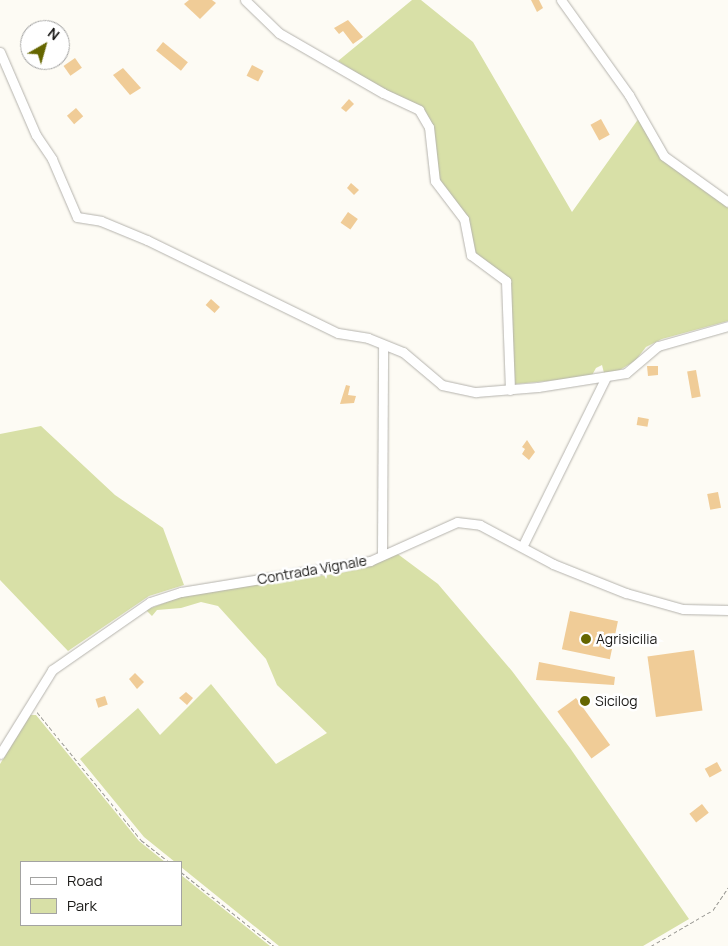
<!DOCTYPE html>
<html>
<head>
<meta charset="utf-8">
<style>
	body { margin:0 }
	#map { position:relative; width:728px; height:946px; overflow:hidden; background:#fdfbf4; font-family:Manrope,sans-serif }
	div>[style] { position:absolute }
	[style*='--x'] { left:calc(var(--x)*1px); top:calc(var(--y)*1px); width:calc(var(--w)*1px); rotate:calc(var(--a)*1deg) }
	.green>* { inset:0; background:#d8e0a7 }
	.building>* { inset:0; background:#f0cc97; transform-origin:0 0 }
	.path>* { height:1px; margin-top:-0.5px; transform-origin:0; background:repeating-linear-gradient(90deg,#999893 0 4px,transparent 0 6.5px) }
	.roads { filter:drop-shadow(0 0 1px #b5b3ad) drop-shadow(0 0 1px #b5b3ad) }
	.minor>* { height:9px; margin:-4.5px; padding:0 4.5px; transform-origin:4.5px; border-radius:4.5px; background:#fff }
	.dots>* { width:14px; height:14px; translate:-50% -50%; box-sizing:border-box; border:2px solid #fff; border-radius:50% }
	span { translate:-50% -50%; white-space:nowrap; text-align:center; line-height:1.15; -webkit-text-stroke:5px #fff; paint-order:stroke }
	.street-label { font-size:14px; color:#1a1917 }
	.poi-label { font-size:14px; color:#1a1917 }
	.left { translate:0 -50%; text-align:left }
	.legend { position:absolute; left:20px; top:861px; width:162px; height:65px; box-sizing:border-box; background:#fff; border:1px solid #a3a3a2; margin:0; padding:6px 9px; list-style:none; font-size:15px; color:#1a1917 }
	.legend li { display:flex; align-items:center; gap:10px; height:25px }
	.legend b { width:25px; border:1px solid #a3a3a2 }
	.north { position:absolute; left:20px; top:20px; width:50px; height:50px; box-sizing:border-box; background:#fff; border:1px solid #a3a3a2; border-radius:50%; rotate:38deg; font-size:14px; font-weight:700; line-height:20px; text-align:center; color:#1a1917 }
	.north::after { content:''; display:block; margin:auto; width:18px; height:22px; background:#656600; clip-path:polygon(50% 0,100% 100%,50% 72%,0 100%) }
</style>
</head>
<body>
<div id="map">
	<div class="green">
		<div style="clip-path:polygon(412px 0,421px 0,473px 42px,572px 212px,639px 118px,661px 157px,728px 206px,728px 321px,662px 339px,646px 347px,635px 361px,618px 371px,604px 373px,602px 365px,596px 368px,591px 377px,515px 384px,509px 280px,474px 253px,466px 216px,436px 179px,420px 108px,383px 90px,338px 61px)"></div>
		<div style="clip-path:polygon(41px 426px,115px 495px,163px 528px,184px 585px,149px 596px,68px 651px,0 580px,0 434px)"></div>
		<div style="clip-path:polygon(395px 552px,438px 584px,512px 671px,570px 748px,689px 919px,643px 946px,279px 946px,181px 867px,181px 862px,175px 862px,144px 837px,80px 759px,138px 708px,160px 735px,211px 684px,276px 764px,327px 733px,277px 685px,266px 659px,218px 606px,201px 602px,181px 608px,157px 610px,152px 616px,146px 610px,185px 595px,345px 572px,372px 564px)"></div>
		<div style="clip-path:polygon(30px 715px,36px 715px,139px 841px,165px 862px,21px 862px,21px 925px,181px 925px,181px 875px,270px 946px,0 946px,0 764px)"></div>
	</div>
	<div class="building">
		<div style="clip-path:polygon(189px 0,212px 0,216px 3px,200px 19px,184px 4px)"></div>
		<div style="clip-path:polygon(531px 0,539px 0,543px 8px,537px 12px)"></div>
		<div style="clip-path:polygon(348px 20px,363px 37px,353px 44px,343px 31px,339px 34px,334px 28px)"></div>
		<div style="left:163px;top:42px;width:32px;height:11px;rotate:39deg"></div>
		<div style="left:75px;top:58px;width:12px;height:14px;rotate:55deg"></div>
		<div style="left:252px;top:65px;width:13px;height:12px;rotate:27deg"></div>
		<div style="clip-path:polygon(123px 68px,141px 88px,130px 95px,113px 75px)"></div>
		<div style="clip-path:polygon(349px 99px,354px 104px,346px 112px,341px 108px)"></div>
		<div style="left:76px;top:108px;width:11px;height:12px;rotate:49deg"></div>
		<div style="left:601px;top:119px;width:18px;height:12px;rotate:61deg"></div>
		<div style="clip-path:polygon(351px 183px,359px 190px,354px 195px,347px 188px)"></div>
		<div style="left:348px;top:212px;width:12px;height:13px;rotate:35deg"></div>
		<div style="left:211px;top:299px;width:12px;height:8px;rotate:42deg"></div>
		<div style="clip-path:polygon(647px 366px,658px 366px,658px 375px,648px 376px)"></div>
		<div style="left:696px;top:370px;width:27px;height:9px;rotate:80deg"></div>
		<div style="clip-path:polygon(346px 385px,350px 386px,348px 395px,356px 396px,354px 403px,340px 404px)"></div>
		<div style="left:638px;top:417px;width:11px;height:8px;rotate:10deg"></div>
		<div style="clip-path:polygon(527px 440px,535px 452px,529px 460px,522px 454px,525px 449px,522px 447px)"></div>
		<div style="left:718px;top:492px;width:16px;height:11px;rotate:79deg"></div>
		<div style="left:570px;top:611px;width:49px;height:39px;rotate:12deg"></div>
		<div style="left:694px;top:650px;width:61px;height:47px;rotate:82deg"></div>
		<div style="clip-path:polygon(539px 662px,615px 677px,614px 685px,536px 680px)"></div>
		<div style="clip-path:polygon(135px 673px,144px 682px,137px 689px,129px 679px)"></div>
		<div style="clip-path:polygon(186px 692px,193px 698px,187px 705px,179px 698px)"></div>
		<div style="left:105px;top:696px;width:9px;height:10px;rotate:72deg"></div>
		<div style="left:576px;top:698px;width:58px;height:23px;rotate:54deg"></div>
		<div style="left:717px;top:762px;width:10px;height:14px;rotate:61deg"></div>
		<div style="left:702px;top:804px;width:11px;height:16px;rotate:52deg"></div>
	</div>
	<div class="path">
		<div style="--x:37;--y:712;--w:165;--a:50.9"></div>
		<div style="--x:141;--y:840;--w:36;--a:38"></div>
		<div style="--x:181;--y:872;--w:119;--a:38.5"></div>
		<div style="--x:651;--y:946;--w:72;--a:-30.1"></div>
		<div style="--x:713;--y:910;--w:27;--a:-56"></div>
	</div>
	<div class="roads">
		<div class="minor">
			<div style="--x:245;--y:0;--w:47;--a:44.1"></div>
			<div style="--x:279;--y:33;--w:120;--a:30"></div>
			<div style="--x:383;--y:93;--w:40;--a:25"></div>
			<div style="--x:419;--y:110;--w:20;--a:60"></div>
			<div style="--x:429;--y:127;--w:54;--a:83.7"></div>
			<div style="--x:435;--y:181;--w:48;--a:52.7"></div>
			<div style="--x:464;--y:219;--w:37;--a:79"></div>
			<div style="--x:471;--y:255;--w:44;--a:36.6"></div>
			<div style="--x:506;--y:281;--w:109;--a:87.9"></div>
			<div style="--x:561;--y:0;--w:117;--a:54.4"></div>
			<div style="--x:629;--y:95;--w:70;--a:60.2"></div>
			<div style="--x:664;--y:156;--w:79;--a:35.7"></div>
			<div style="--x:0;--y:52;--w:90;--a:66.6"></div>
			<div style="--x:36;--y:135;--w:29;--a:56"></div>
			<div style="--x:52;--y:159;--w:63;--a:66.7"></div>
			<div style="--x:77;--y:217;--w:24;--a:9"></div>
			<div style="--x:101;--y:221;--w:50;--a:22.4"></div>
			<div style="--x:147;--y:240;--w:212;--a:26"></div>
			<div style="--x:338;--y:333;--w:30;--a:9"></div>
			<div style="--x:368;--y:338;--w:38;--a:22"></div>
			<div style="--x:403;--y:352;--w:51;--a:40.2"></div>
			<div style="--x:442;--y:385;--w:35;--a:12"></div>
			<div style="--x:476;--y:392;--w:62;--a:-4.6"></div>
			<div style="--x:538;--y:387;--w:89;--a:-9"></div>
			<div style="--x:626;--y:373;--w:42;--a:-40.2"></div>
			<div style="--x:658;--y:346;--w:73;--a:-15.9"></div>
			<div style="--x:523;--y:545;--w:187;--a:-63.7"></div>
			<div style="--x:382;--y:555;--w:210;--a:-89.7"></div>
			<div style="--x:0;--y:754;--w:99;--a:-58.2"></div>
			<div style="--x:52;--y:670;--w:119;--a:-34.8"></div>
			<div style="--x:150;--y:602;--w:33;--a:-18"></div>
			<div style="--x:181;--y:592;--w:192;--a:-9.3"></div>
			<div style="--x:370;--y:561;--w:95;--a:-24.1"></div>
			<div style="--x:457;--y:522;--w:23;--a:7"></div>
			<div style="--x:480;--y:525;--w:83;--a:28.1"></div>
			<div style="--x:553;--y:564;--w:79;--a:21.7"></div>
			<div style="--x:626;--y:593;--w:59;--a:15.7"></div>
			<div style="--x:683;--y:609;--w:45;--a:1.3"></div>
		</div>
	</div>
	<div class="dots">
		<div style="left:586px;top:639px;background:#656600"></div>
		<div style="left:585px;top:701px;background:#656600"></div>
	</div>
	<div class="street-label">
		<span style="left:312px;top:570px;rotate:-10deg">Contrada Vignale</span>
	</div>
	<div class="poi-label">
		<span class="left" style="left:596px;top:639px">Agrisicilia</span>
		<span class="left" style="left:595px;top:701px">Sicilog</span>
	</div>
	<ul class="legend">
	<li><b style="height:6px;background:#fff"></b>Road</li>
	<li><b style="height:14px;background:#d8e0a7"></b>Park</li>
	</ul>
	<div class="north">N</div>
</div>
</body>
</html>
